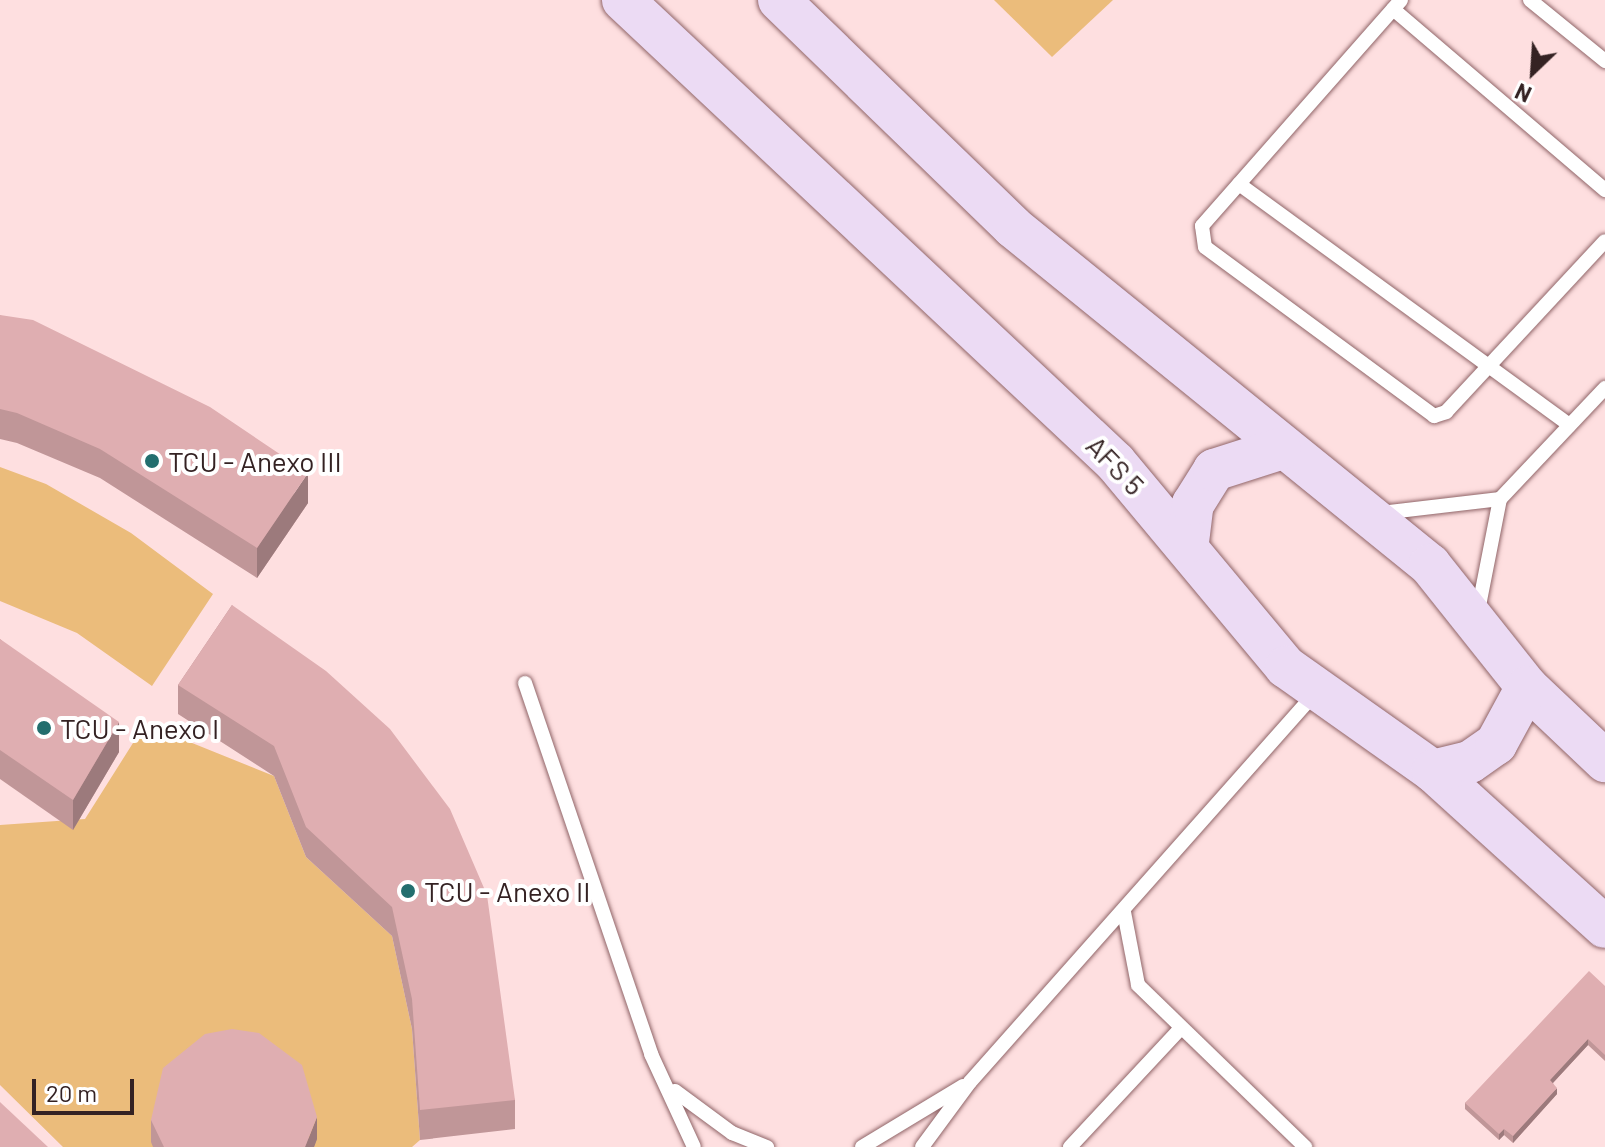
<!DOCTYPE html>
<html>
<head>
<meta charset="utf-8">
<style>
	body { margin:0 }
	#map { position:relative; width:1605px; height:1147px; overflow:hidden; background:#fedfe0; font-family:Barlow,sans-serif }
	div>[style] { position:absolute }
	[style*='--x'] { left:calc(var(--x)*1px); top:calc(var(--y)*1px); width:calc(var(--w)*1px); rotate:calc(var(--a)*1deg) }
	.green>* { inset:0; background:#ebbc7b }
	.roads { filter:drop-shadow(0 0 2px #906568) drop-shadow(0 0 2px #906568) }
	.lane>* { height:14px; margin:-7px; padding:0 7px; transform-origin:7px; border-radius:7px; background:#fff }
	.secondary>* { height:42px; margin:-21px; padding:0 21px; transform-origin:21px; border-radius:21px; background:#ecdbf4 }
	.wall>* { inset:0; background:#c09698 }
	.shaded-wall>* { inset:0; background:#9c7a7c }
	.building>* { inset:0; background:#dfaeb1 }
	.dots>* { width:22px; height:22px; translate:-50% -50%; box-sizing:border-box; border:4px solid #fff; border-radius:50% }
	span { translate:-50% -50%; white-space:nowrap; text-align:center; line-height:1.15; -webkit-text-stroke:8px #fff; paint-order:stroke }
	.poi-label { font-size:28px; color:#342223 }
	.left { translate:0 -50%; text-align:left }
	.street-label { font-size:28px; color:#342223 }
	.north { position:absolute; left:1493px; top:32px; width:80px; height:80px; -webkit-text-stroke:6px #fff; paint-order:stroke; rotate:205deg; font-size:22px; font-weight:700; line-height:32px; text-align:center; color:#342223 }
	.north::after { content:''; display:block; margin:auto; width:28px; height:36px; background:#342223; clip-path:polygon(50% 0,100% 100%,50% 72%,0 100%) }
	.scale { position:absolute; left:32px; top:1079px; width:102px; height:36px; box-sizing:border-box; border:4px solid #342223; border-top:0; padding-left:10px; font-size:24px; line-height:28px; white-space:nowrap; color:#342223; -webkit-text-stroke:6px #fff; paint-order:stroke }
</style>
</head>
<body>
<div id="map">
	<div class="green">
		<div style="clip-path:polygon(994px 0,1113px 0,1052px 57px)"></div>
		<div style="clip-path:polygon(0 467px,46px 484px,131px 533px,213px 594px,152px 686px,77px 633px,0 601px)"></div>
		<div style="clip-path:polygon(145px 724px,274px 776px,306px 857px,392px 936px,412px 1029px,420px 1140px,412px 1147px,63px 1147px,0 1085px,0 825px,85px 819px)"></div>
	</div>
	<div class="roads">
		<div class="lane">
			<div style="--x:1401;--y:0;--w:301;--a:131.4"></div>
			<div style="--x:1202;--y:226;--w:21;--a:82"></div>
			<div style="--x:1205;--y:247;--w:285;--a:36.4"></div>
			<div style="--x:1434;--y:416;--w:13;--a:-18"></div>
			<div style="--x:1446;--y:412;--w:233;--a:-47.1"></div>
			<div style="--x:1530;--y:0;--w:97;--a:39.1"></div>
			<div style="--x:1393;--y:9;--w:279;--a:40.5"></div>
			<div style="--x:1239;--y:184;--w:409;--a:36.1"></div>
			<div style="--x:1381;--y:513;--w:120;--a:-6.7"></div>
			<div style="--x:1478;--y:611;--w:114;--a:-78.9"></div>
			<div style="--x:1500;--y:499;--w:153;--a:-46.6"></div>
			<div style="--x:525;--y:683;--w:392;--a:71.2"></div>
			<div style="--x:651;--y:1054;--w:102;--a:65.2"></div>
			<div style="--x:1124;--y:912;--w:74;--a:79.1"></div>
			<div style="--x:1138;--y:985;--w:233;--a:44.1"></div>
			<div style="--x:675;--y:1091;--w:71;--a:36.4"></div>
			<div style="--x:732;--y:1133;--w:38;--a:22"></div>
			<div style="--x:862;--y:1147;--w:118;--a:-31.1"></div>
			<div style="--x:922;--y:1147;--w:81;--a:-53.6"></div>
			<div style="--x:970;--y:1082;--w:521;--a:-48.42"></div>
			<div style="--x:1070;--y:1147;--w:160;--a:-47"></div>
		</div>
		<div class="secondary">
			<div style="--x:623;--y:0;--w:675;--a:43.2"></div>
			<div style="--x:1115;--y:462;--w:267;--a:50.2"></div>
			<div style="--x:1286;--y:667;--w:180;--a:35.3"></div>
			<div style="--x:1433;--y:771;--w:232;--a:42.2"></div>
			<div style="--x:779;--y:0;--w:326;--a:44.1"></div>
			<div style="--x:1013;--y:227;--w:537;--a:39.03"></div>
			<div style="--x:1430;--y:565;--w:156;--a:51.5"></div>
			<div style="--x:1527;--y:687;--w:108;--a:43.5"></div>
			<div style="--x:1188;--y:542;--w:38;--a:-83"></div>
			<div style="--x:1193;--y:504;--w:40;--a:-58"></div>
			<div style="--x:1214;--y:470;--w:69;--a:-17.7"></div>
			<div style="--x:1433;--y:771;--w:38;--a:-14"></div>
			<div style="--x:1470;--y:762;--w:32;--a:-35"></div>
			<div style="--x:1496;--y:744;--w:65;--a:-61.5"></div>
		</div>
	</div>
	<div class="wall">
		<div style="clip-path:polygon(0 315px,308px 503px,257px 578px,100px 478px,17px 443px,0 439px)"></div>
		<div style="clip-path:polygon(232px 605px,515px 1100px,515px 1129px,420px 1140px,412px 1029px,392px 936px,306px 857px,274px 776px,178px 714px,178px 685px)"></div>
		<div style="clip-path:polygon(0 639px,119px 752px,73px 830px,0 779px)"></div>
		<div style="clip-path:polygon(1605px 986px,1605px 1061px,1588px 1045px,1553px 1083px,1557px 1094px,1513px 1143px,1504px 1135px,1499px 1140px,1465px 1109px,1465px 1103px)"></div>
		<div style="clip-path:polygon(151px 1120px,317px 1139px,314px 1147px,153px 1147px,151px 1142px)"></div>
	</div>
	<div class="shaded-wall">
		<div style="clip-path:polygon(308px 473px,308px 503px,257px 578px,257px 548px)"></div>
		<div style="clip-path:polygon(119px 722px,119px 752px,73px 830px,73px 800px)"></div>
		<div style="clip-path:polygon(1588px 1039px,1588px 1045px,1550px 1086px,1550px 1080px)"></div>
		<div style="clip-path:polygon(1557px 1088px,1557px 1094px,1513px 1143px,1513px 1136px)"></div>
		<div style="clip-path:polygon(317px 1117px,317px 1139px,314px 1147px,305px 1147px)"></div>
		<div style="clip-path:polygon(1504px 1129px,1504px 1135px,1499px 1140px,1499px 1134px)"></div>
	</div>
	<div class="building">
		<div style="clip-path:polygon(0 315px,33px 320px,210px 407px,308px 473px,257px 548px,100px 449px,17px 413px,0 409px)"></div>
		<div style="clip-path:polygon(232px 605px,326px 671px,390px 729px,450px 809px,487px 895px,515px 1100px,420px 1110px,412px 999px,392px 907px,306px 827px,274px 746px,178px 685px)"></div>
		<div style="clip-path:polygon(0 639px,119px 722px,73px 800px,0 750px)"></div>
		<div style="clip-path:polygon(1589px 971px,1605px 986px,1605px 1055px,1588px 1039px,1550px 1080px,1557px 1088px,1513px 1136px,1504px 1129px,1499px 1134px,1465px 1103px)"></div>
		<div style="clip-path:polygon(232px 1029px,259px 1033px,302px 1065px,317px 1117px,305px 1147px,164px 1147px,151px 1120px,163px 1068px,205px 1034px)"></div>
		<div style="clip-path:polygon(0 1102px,48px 1147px,0 1147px)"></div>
	</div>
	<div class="dots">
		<div style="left:152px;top:461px;background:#236e6e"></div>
		<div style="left:44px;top:728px;background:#236e6e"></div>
		<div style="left:408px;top:891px;background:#236e6e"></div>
	</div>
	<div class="poi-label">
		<span class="left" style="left:168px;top:461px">TCU - Anexo III</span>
		<span class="left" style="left:60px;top:728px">TCU - Anexo I</span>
		<span class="left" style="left:424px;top:891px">TCU - Anexo II</span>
	</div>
	<div class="street-label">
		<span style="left:1116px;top:465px;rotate:46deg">AFS 5</span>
	</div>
	<div class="north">N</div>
	<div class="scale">20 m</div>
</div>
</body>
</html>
